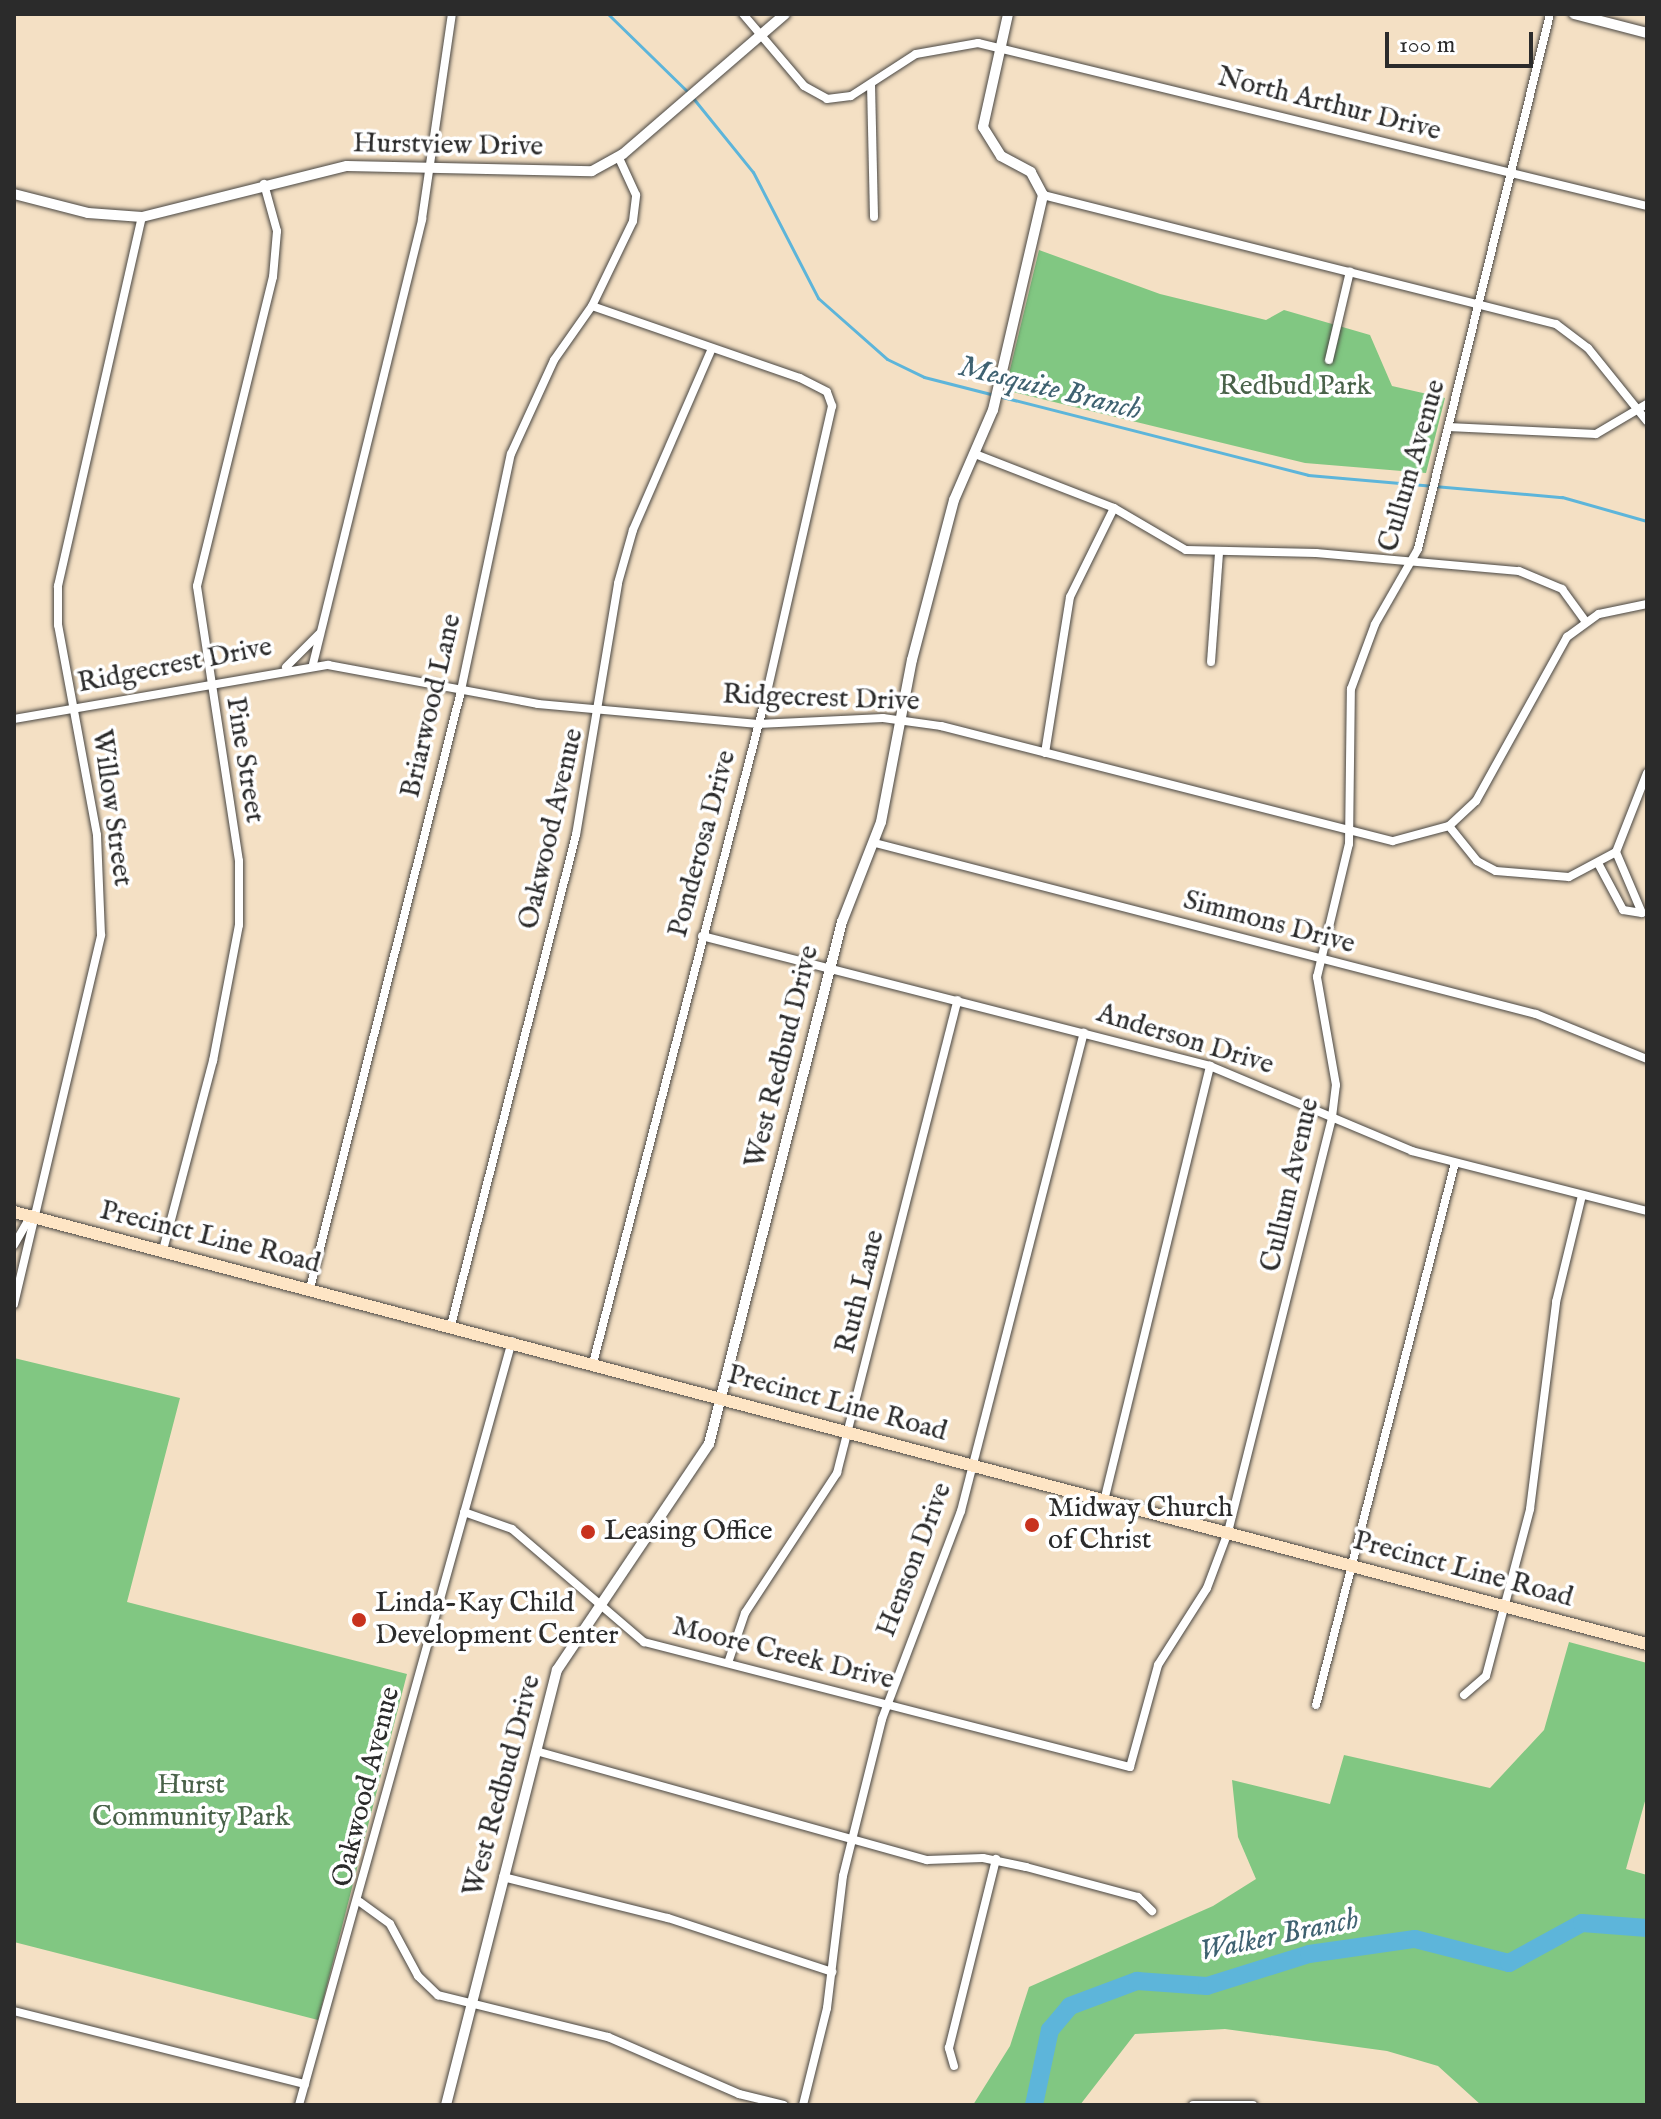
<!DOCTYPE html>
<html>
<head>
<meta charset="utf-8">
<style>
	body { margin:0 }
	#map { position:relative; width:1661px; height:2119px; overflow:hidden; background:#f4e0c4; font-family:"IM FELL English",serif }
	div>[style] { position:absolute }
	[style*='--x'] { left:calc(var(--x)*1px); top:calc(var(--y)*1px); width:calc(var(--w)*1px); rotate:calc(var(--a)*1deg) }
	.green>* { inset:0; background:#81c782 }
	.stream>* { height:3px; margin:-1.5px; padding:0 1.5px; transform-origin:1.5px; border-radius:1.5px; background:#5db5da }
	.river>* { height:18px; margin:-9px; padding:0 9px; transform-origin:9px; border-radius:9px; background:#5db5da }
	.roads { filter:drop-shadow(0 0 2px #494642) drop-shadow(0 0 2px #494642) }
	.minor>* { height:8px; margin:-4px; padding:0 4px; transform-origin:4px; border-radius:4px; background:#fff }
	.tertiary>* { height:10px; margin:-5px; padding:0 5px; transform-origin:5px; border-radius:5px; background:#fff }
	.secondary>* { height:12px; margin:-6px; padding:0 6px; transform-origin:6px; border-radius:6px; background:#fee5c5 }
	.dots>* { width:22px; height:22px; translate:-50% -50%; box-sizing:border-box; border:4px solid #fff; border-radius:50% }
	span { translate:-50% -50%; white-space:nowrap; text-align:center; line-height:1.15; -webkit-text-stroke:7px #fff; paint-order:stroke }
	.street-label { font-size:28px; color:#2b2b2b }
	.park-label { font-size:28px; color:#496249 }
	.poi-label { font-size:28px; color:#2b2b2b }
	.left { translate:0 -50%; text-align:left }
	.water-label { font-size:30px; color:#3f6271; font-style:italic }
	.frame { position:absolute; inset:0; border:16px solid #2b2b2b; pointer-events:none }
	.scale { position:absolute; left:1385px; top:32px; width:148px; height:36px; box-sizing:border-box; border:4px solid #2b2b2b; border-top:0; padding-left:10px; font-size:24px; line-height:28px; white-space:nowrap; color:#2b2b2b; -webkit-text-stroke:6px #fff; paint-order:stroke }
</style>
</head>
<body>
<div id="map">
	<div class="green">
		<div style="clip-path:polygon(1039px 250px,1160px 294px,1266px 320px,1284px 310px,1370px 335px,1392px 386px,1445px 398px,1426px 473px,1305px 463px,1005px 390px)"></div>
		<div style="clip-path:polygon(14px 1358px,180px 1398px,127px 1602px,407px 1674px,318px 2020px,14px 1942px)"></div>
		<div style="clip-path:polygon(1569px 1642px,1647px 1663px,1647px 1794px,1626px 1869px,1647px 1875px,1647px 2105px,1481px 2105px,1438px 2066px,1387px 2051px,1225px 2029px,1135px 2034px,1080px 2105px,973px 2105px,1010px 2046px,1029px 1987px,1213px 1906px,1256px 1879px,1238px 1837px,1232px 1780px,1330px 1804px,1344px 1755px,1490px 1788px,1544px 1730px)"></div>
	</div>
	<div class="stream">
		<div style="--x:608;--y:14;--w:112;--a:44.3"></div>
		<div style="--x:693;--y:98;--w:95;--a:51"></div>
		<div style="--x:753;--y:172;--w:142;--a:62.7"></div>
		<div style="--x:818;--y:298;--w:92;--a:41.5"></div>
		<div style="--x:887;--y:359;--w:41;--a:25.9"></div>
		<div style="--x:924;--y:377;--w:396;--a:14.3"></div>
		<div style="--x:1308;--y:475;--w:255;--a:5"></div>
		<div style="--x:1562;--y:497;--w:88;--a:15.8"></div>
	</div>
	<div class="river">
		<div style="--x:1034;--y:2105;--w:77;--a:-78"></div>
		<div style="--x:1050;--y:2030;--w:31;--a:-50"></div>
		<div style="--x:1070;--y:2006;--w:72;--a:-20.5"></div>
		<div style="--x:1137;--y:1981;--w:70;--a:4.1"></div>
		<div style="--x:1207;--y:1986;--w:107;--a:-17.4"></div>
		<div style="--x:1309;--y:1954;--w:107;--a:-8.1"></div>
		<div style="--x:1415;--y:1939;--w:97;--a:14.3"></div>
		<div style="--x:1509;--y:1963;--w:83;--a:-28.7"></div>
		<div style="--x:1582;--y:1923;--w:65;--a:4.4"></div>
	</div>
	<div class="roads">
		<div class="minor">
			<div style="--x:743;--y:14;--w:94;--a:49.7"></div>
			<div style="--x:804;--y:86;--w:26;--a:29"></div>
			<div style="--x:827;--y:99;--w:24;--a:-7"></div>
			<div style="--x:851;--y:96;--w:77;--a:-32.9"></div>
			<div style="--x:916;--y:54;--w:63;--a:-10.1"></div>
			<div style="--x:978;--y:43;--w:689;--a:13.69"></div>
			<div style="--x:871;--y:84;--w:133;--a:88.7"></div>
			<div style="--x:1043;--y:195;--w:529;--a:14.12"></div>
			<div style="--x:1556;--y:324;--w:40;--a:37"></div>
			<div style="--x:1588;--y:348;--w:94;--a:51.1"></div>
			<div style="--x:592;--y:306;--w:220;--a:19.1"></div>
			<div style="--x:800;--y:378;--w:30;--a:27"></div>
			<div style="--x:827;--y:392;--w:15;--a:70"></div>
			<div style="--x:832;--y:406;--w:302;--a:102.8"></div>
			<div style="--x:765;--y:700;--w:685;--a:104.54"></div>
			<div style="--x:1329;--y:360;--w:91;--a:-76.7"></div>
			<div style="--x:1448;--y:427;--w:148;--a:2.7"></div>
			<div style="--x:1596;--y:434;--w:59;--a:-30.5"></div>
			<div style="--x:975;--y:454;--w:149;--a:21.2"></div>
			<div style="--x:1114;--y:508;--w:83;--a:30.3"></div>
			<div style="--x:1186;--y:550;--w:130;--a:1.3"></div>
			<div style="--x:1316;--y:553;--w:204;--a:5.1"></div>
			<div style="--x:1519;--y:571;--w:47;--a:22.7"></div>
			<div style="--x:1562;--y:589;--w:41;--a:54"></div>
			<div style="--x:1211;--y:662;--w:108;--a:-85.8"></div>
			<div style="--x:313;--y:664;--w:458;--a:-76.2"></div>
			<div style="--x:422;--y:219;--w:207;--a:-81.7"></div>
			<div style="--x:286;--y:667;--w:47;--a:-45"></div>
			<div style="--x:14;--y:719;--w:319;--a:-9.8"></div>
			<div style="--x:328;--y:665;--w:214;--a:10.5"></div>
			<div style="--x:538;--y:704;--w:221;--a:5.2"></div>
			<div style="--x:758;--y:724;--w:125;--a:-2.7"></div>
			<div style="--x:883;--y:718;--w:59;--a:7.9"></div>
			<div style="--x:941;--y:726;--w:466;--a:14.3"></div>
			<div style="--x:1393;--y:841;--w:58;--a:-15"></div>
			<div style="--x:1449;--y:826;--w:37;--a:-43"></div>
			<div style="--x:1476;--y:801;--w:188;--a:-61"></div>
			<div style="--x:1567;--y:637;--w:39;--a:-36"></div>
			<div style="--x:1599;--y:614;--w:49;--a:-11.8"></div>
			<div style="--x:1045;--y:753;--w:158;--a:-80.9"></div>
			<div style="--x:1070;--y:597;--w:99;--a:-63.7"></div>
			<div style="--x:1449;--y:826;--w:45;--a:51.3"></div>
			<div style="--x:1477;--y:861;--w:21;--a:28"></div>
			<div style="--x:1496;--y:871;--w:73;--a:4.7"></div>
			<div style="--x:1569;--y:877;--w:53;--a:-28"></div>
			<div style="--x:1616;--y:852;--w:85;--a:-68.6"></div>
			<div style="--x:875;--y:843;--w:683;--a:14.5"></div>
			<div style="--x:1536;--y:1014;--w:120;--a:22.1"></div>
			<div style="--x:1599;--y:865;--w:51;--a:61.9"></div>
			<div style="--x:1623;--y:910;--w:19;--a:9"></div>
			<div style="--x:1642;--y:913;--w:66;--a:-113.1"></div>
			<div style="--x:702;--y:936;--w:524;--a:14.35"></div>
			<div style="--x:1210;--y:1066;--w:219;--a:22.8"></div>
			<div style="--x:1412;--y:1151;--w:243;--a:14.3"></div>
			<div style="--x:14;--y:1245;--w:34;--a:-60"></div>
			<div style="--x:163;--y:1250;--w:196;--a:-75.2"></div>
			<div style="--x:213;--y:1061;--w:138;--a:-79.2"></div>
			<div style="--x:239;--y:925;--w:64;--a:-90"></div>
			<div style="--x:239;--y:861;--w:278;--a:-98.7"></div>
			<div style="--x:197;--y:586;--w:318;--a:-76.2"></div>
			<div style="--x:273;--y:277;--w:46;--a:-85"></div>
			<div style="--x:277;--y:231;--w:49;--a:-105.5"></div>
			<div style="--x:310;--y:1288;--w:612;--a:-75.8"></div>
			<div style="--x:460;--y:695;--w:246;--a:-78.1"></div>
			<div style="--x:511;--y:454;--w:103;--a:-65.4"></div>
			<div style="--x:554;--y:360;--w:66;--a:-54.9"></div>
			<div style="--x:592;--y:306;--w:94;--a:-64.2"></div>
			<div style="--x:633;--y:221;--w:26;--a:-83"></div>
			<div style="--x:636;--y:195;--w:41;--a:-114.7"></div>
			<div style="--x:14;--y:1304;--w:379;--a:-76.7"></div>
			<div style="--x:101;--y:935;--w:100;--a:-92.3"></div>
			<div style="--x:97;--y:835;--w:214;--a:-100.5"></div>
			<div style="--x:58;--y:625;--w:39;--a:-90"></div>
			<div style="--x:58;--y:586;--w:378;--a:-77.2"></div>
			<div style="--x:451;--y:1325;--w:506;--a:-75.69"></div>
			<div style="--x:576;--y:835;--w:255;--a:-80.5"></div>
			<div style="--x:618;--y:583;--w:55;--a:-74.2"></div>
			<div style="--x:633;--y:530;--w:195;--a:-66.5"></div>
			<div style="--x:1105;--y:1497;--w:444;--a:-76.3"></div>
			<div style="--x:464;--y:1512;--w:51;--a:19.5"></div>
			<div style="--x:512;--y:1529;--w:174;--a:40.6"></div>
			<div style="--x:644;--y:1642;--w:502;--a:14.42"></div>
			<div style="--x:1130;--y:1767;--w:106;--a:-74.6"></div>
			<div style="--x:1158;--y:1665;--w:91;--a:-57.5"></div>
			<div style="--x:1207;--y:1588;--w:60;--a:-69.4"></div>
			<div style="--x:1228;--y:1532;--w:428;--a:-75.9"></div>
			<div style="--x:1332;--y:1117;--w:32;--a:-83"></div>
			<div style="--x:1336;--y:1085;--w:110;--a:-100"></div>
			<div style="--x:1317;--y:977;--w:137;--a:-76.5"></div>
			<div style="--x:1349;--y:844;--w:155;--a:-89.3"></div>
			<div style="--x:1351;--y:689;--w:69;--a:-69.7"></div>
			<div style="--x:1375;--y:624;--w:86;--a:-60.2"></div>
			<div style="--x:1418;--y:549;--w:551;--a:-76.14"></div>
			<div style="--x:728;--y:1663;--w:53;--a:-71.2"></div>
			<div style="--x:745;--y:1613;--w:168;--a:-56.7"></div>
			<div style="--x:837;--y:1473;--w:488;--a:-75.7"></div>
			<div style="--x:1464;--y:1695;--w:29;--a:-41"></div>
			<div style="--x:1486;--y:1676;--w:173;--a:-75.2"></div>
			<div style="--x:1530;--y:1509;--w:209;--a:-82.8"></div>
			<div style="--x:1556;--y:1302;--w:110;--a:-76.3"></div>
			<div style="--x:1316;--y:1705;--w:560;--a:-75.62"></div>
			<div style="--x:536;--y:1751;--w:406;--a:15.6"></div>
			<div style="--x:927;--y:1860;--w:56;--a:-2"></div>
			<div style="--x:983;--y:1858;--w:44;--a:11.8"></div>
			<div style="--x:1026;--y:1867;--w:116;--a:15"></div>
			<div style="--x:1138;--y:1897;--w:20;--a:45"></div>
			<div style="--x:503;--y:1877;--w:170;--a:14"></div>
			<div style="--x:668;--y:1918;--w:173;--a:18.2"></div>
			<div style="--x:360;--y:1902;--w:37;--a:36"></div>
			<div style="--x:390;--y:1924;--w:59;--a:61.7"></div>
			<div style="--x:418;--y:1976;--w:28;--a:44"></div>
			<div style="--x:438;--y:1995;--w:175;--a:13.9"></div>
			<div style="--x:608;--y:2037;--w:143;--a:23.5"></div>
			<div style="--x:739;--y:2094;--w:46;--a:13.7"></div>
			<div style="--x:14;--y:2011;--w:300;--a:14.1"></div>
			<div style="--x:954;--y:2066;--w:19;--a:-106"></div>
			<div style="--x:949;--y:2048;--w:195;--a:-76"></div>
			<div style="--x:299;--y:2105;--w:793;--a:-74.42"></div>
			<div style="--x:803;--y:2105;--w:100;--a:-76.1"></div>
			<div style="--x:827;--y:2008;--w:133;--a:-83.1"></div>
			<div style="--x:843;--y:1876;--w:162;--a:-76"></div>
			<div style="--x:882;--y:1719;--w:222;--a:-69.2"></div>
			<div style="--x:961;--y:1511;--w:494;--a:-75.6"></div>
			<div style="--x:1193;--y:2105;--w:60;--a:0"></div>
		</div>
		<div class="tertiary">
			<div style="--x:1574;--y:14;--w:75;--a:14.6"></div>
			<div style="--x:14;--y:194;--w:76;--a:14.4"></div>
			<div style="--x:88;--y:213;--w:54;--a:4.2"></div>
			<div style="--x:142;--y:217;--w:211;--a:-14"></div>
			<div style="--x:347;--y:166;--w:245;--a:1.2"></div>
			<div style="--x:592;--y:171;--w:35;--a:-29"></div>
			<div style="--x:623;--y:154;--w:214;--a:-40.8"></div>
			<div style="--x:446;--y:2105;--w:449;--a:-75.7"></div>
			<div style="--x:557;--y:1670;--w:272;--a:-56.1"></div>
			<div style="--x:709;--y:1444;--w:539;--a:-75.71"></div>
			<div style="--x:842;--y:922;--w:107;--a:-68.7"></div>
			<div style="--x:881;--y:822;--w:165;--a:-79.2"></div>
			<div style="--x:912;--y:660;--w:165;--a:-75.3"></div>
			<div style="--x:954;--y:500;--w:98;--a:-66.6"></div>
			<div style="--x:993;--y:410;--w:221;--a:-76.9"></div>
			<div style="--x:1043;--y:195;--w:26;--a:-118"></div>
			<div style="--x:1031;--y:172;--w:34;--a:-152"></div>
			<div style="--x:1001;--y:156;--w:34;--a:-122"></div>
			<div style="--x:983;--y:127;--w:116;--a:-77.5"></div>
		</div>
		<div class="secondary">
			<div style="--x:14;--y:1212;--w:1689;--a:14.82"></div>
		</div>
	</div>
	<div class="dots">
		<div style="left:1032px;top:1525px;background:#c8321e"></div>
		<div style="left:588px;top:1532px;background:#c8321e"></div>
		<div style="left:359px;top:1620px;background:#c8321e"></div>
	</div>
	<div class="street-label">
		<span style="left:1329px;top:105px;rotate:14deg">North Arthur Drive</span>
		<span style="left:448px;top:146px;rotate:1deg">Hurstview Drive</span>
		<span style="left:1413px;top:466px;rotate:-74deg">Cullum Avenue</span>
		<span style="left:175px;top:666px;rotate:-11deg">Ridgecrest Drive</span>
		<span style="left:821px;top:699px;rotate:2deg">Ridgecrest Drive</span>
		<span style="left:432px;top:706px;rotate:-77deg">Briarwood Lane</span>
		<span style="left:244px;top:760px;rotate:81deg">Pine Street</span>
		<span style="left:111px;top:808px;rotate:82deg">Willow Street</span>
		<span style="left:552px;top:829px;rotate:-77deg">Oakwood Avenue</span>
		<span style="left:703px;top:844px;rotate:-75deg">Ponderosa Drive</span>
		<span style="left:1269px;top:923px;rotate:15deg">Simmons Drive</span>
		<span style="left:1185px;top:1040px;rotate:17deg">Anderson Drive</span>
		<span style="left:783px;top:1057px;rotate:-76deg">West Redbud Drive</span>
		<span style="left:1291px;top:1185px;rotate:-77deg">Cullum Avenue</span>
		<span style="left:210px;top:1238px;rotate:14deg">Precinct Line Road</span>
		<span style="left:861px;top:1292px;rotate:-76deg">Ruth Lane</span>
		<span style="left:837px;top:1404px;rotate:15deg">Precinct Line Road</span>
		<span style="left:915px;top:1560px;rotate:-69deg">Henson Drive</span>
		<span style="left:1463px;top:1570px;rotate:15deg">Precinct Line Road</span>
		<span style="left:783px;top:1654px;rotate:14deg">Moore Creek Drive</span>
		<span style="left:503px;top:1786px;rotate:-75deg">West Redbud Drive</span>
		<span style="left:367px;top:1787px;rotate:-76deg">Oakwood Avenue</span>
	</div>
	<div class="park-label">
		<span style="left:1295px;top:387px">Redbud Park</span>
		<span style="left:191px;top:1802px">Hurst<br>Community Park</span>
	</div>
	<div class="poi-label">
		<span class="left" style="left:1048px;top:1525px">Midway Church<br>of Christ</span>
		<span class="left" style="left:604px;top:1532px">Leasing Office</span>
		<span class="left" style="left:375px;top:1620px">Linda-Kay Child<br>Development Center</span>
	</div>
	<div class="water-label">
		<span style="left:1050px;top:389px;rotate:14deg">Mesquite Branch</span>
		<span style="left:1279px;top:1936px;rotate:-12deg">Walker Branch</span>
	</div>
	<div class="frame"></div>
	<div class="scale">100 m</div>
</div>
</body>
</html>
